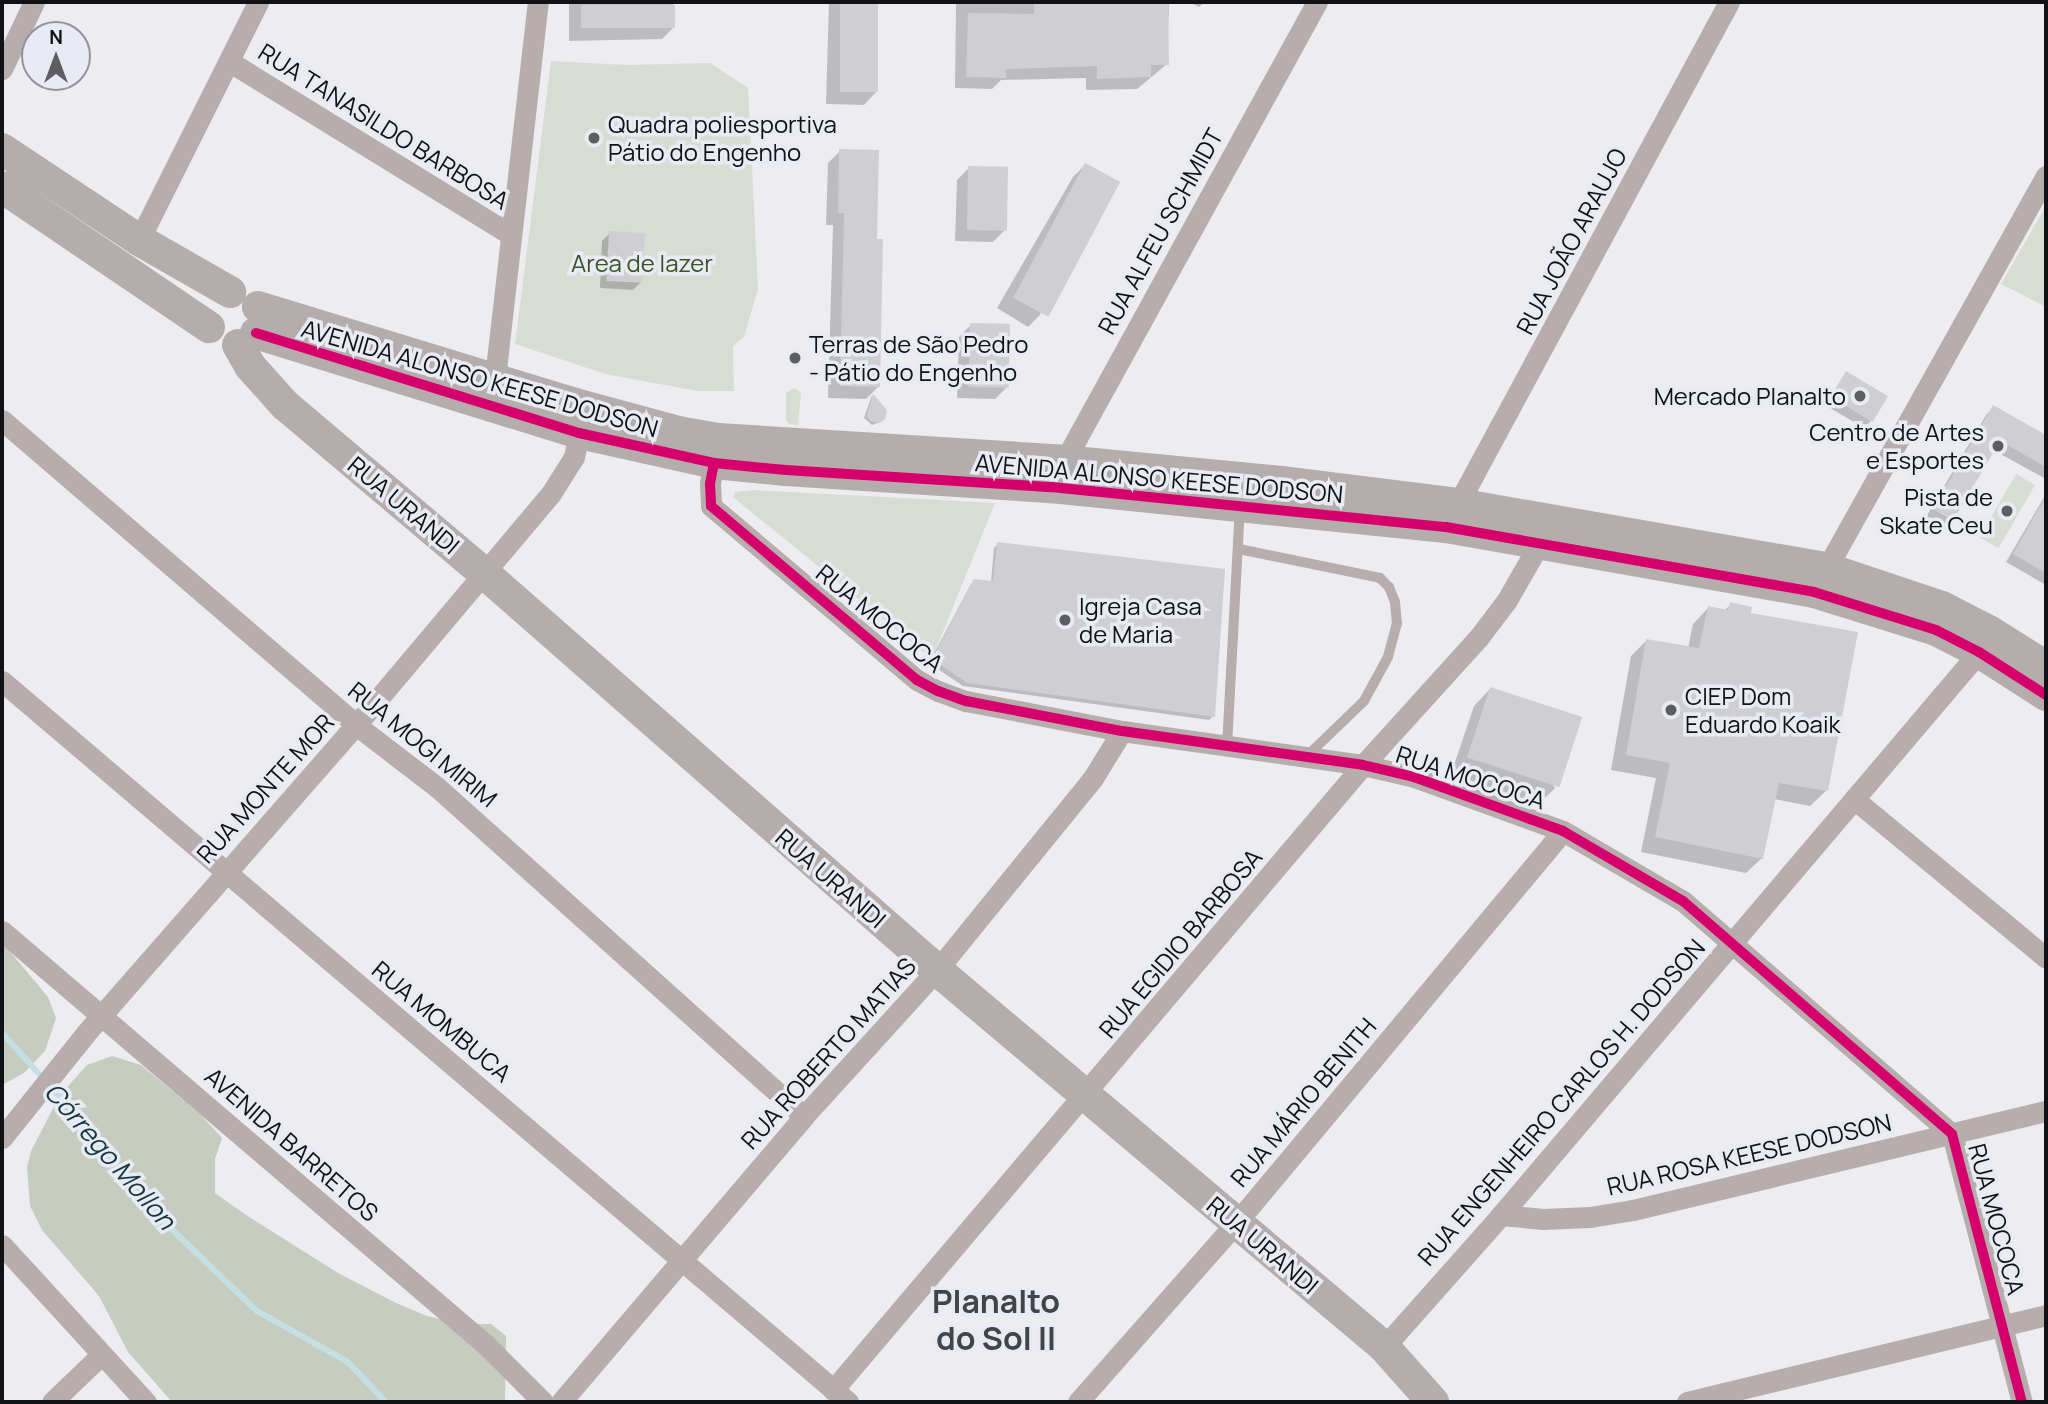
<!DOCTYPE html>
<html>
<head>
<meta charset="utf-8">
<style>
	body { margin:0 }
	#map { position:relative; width:2048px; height:1404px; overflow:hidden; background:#ececf1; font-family:Manrope,sans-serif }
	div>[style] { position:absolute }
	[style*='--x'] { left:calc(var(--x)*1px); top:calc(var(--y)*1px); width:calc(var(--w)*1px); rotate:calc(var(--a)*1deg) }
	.green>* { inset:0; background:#d7ddd3; transform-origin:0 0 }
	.forest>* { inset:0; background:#c6cdc0 }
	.shadow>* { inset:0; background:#0003 }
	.stream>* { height:6px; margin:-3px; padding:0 3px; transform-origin:3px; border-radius:3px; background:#c5e0e5 }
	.building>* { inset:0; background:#cfcfd3; transform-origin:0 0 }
	.lane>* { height:10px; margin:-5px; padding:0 5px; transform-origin:5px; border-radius:5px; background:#b6adac }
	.street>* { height:21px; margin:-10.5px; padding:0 10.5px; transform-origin:10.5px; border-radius:10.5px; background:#b6adac }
	.secondary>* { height:32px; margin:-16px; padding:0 16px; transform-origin:16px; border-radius:16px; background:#b5acac }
	.cycleway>* { height:10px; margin:-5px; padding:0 5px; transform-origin:5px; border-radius:5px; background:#d6006c }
	.dots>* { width:19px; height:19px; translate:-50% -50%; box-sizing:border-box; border:4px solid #e9ebf4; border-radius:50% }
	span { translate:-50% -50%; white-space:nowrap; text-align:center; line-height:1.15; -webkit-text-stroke:7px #e9ebf4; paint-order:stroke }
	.poi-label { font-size:24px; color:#111215 }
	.left { translate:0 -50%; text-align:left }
	.right { translate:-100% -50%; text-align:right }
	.street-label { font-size:24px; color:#111215 }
	.park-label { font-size:24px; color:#405225 }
	.water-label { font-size:26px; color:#13383d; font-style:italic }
	.district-label { font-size:32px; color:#42434b; font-weight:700 }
	.frame { position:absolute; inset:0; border:4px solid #111215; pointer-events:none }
	.north { position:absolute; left:21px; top:21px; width:70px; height:70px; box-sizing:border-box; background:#e9ebf4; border:2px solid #93949b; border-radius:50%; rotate:0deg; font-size:19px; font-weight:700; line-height:28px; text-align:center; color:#111215 }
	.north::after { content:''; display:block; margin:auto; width:24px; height:32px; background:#5e5e62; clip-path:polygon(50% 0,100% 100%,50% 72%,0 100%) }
</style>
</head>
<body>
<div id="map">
	<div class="green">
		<div style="clip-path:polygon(551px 61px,626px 65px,710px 63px,748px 88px,758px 289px,744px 337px,733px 346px,734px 391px,698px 391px,605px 374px,515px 344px)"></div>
		<div style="clip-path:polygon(2046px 206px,2046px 307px,2001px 284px)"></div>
		<div style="clip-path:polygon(794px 388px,801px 393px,798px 425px,789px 424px,786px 420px,786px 393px)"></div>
		<div style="left:2016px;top:474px;width:22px;height:73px;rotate:30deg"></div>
		<div style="clip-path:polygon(753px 490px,995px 503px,932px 659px,733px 497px,735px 492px)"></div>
	</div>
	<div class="forest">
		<div style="clip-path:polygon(2px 942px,48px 997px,56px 1018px,45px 1051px,24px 1073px,2px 1085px)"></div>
		<div style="clip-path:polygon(112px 1056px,141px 1065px,200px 1114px,222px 1138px,215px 1159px,215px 1193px,246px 1215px,338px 1273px,396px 1303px,427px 1316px,463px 1324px,491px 1324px,506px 1336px,505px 1402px,172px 1402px,128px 1352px,99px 1296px,42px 1230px,30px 1206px,27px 1167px,31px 1151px,60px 1095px,87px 1065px)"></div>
	</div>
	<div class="shadow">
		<div style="clip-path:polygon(569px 2px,673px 2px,674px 27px,662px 39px,569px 41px)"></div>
		<div style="clip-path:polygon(829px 2px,878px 2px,876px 92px,864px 105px,826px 104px)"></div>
		<div style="clip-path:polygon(956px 2px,1169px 2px,1167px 64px,1137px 89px,1086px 90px,1086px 78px,1001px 80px,992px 89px,955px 88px)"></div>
		<div style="clip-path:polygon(1189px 2px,1205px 2px,1199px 7px)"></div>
		<div style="clip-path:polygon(840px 151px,875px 241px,878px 387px,866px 399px,828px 398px,833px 225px,826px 225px,828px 163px)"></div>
		<div style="clip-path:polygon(1085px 165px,1040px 315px,1028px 327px,997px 308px,1073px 177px)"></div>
		<div style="clip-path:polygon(969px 168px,1005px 230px,993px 242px,955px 241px,957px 180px)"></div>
		<div style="clip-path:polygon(610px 233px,641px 282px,633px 290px,600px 288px,602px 241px)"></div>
		<div style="clip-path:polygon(971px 325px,1007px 387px,995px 399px,957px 398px,959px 337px)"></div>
		<div style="clip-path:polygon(1846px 373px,1872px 420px,1864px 428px,1825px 405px)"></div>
		<div style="clip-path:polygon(872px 395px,885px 413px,880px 422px,872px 425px,864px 418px)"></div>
		<div style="clip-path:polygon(1994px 407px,2046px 437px,2046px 479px,1993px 450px,1943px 528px,1926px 517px,1986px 415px)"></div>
		<div style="clip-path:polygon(2046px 494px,2046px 585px,2006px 562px)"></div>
		<div style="clip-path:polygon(998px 544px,1213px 716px,1209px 720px,963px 686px,929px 663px,971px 584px,975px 581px,991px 582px,994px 548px)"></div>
		<div style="clip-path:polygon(1731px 604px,1749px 614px,1826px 791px,1810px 806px,1774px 799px,1762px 858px,1746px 873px,1641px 852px,1656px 778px,1611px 770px,1631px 656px,1646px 641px,1688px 648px,1693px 624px,1708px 608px,1724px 611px)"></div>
		<div style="clip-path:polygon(1490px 689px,1555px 788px,1539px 804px,1451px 774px,1474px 706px)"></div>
	</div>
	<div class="stream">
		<div style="--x:2;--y:1033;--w:162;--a:47.8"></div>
		<div style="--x:111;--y:1153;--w:52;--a:58.5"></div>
		<div style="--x:138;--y:1197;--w:165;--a:43.8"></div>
		<div style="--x:257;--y:1311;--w:104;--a:29.3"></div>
		<div style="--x:348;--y:1362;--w:55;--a:46.5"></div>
	</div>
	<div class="building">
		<div style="left:840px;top:2px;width:38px;height:90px"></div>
		<div style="clip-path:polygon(1034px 2px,1168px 2px,1169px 65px,1151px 65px,1151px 77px,1097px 79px,1097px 66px,1006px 69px,1006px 78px,966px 77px,968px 13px,1034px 14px)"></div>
		<div style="left:675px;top:5px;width:23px;height:94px;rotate:90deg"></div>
		<div style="clip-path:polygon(839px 149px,879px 150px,877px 239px,883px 239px,880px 387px,840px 386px,844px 213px,838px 213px)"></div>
		<div style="left:1085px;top:163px;width:40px;height:153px;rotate:28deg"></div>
		<div style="left:968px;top:166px;width:40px;height:64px;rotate:1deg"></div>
		<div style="left:609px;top:231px;width:36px;height:50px;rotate:3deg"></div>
		<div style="left:970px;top:323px;width:40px;height:64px;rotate:1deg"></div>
		<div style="left:1846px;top:371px;width:49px;height:30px;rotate:31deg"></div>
		<div style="clip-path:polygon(873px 394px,887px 410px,885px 419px,880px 423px,870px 421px,867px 415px)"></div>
		<div style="clip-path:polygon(1993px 405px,2046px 435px,2046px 467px,2000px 441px,1953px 521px,1933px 509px)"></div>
		<div style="clip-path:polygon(2046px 496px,2046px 573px,2013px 554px)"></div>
		<div style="clip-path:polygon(997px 542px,1225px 569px,1215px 717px,967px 683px,932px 659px,974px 579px,993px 581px)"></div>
		<div style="clip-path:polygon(1730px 602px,1752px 607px,1751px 613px,1858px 632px,1828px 791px,1779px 783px,1763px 859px,1655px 837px,1670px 763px,1626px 755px,1646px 639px,1699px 648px,1708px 606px,1728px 610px)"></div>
		<div style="left:1490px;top:687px;width:97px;height:74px;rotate:18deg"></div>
	</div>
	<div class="lane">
		<div style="--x:1239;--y:549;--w:144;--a:11.6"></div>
		<div style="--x:1380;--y:578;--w:13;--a:45"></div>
		<div style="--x:1389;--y:587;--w:16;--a:68"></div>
		<div style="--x:1395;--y:602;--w:21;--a:85"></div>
		<div style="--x:1397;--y:623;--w:35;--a:105"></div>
		<div style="--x:1388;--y:657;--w:50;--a:118.6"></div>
		<div style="--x:1364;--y:701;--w:81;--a:136"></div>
		<div style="--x:1227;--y:746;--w:238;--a:-86.9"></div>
	</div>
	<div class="street">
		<div style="--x:230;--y:62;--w:329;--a:31.6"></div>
		<div style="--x:2;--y:69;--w:74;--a:-64.5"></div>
		<div style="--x:139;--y:240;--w:266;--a:-63.4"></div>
		<div style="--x:495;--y:378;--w:378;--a:-83.5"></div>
		<div style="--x:2;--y:420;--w:467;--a:40.7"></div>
		<div style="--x:356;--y:725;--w:103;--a:37.5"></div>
		<div style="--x:438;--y:788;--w:491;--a:41.9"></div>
		<div style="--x:714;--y:463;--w:21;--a:101"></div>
		<div style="--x:710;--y:484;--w:22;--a:87"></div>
		<div style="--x:711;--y:506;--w:270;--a:40.2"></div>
		<div style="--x:917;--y:680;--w:24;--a:28"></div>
		<div style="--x:938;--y:691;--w:30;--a:20"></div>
		<div style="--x:966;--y:701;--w:159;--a:10.9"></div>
		<div style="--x:1122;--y:731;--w:243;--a:8"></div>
		<div style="--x:1363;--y:765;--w:52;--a:13.2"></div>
		<div style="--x:1414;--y:777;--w:158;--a:19.9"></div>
		<div style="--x:1563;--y:831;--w:139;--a:30.3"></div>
		<div style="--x:1683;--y:901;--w:356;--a:40.9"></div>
		<div style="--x:1952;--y:1134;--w:277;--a:75.4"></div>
		<div style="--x:1060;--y:469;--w:533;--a:-61.18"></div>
		<div style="--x:1453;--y:513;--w:581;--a:-61.63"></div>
		<div style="--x:1820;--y:580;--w:463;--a:-60.8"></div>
		<div style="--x:2;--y:681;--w:1112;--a:40.44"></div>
		<div style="--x:1854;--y:799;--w:249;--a:39.6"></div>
		<div style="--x:2;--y:931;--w:635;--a:40.53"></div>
		<div style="--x:485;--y:1344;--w:82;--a:45"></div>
		<div style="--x:2;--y:1138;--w:134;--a:-51.3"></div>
		<div style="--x:86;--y:1033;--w:410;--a:-48.8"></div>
		<div style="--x:356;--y:725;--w:301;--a:-49.9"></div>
		<div style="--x:550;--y:495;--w:45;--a:-57.7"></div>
		<div style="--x:574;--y:457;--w:25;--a:-78"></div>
		<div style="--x:579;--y:433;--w:11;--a:-95"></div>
		<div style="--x:1501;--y:1215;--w:42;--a:5.4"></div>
		<div style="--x:1543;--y:1219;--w:47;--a:-2.4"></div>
		<div style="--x:1590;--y:1217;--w:44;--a:-9.2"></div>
		<div style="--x:1633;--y:1210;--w:425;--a:-13.5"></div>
		<div style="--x:2;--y:1245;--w:213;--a:47.5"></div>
		<div style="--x:1384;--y:1347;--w:176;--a:-48.4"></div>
		<div style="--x:1501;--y:1215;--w:739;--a:-49.67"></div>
		<div style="--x:1979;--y:652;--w:10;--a:-61"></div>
		<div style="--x:833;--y:1390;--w:819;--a:-49.7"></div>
		<div style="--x:1363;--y:765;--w:173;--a:-47.8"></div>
		<div style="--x:1479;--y:637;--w:46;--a:-52.9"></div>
		<div style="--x:1507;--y:600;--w:76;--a:-60.1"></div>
		<div style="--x:52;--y:1402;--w:69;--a:-43.8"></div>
		<div style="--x:561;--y:1402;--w:375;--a:-49.6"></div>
		<div style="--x:804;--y:1116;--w:197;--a:-47.7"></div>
		<div style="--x:937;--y:970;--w:247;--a:-50.9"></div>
		<div style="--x:1093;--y:778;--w:55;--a:-58.3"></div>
		<div style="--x:1078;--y:1402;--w:239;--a:-48.6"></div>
		<div style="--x:1236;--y:1223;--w:510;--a:-50.17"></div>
		<div style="--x:1687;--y:1402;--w:369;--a:-13.6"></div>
	</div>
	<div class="secondary">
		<div style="--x:2;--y:149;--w:164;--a:33.6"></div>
		<div style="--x:139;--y:240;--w:105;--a:29.7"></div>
		<div style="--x:2;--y:187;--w:250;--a:34.1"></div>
		<div style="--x:258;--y:307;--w:332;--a:17"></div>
		<div style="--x:575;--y:404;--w:107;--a:15.2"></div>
		<div style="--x:678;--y:432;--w:41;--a:9.9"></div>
		<div style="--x:718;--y:439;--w:346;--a:3.6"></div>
		<div style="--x:1063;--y:461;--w:219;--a:5.5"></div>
		<div style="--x:1281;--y:482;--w:178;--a:7.1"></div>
		<div style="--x:1458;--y:504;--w:373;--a:9.9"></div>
		<div style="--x:1825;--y:568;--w:123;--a:18.4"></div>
		<div style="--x:1942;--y:607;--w:53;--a:27.1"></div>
		<div style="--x:1989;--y:631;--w:67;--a:32.3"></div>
		<div style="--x:256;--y:333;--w:338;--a:17.2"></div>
		<div style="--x:579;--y:433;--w:138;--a:12.5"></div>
		<div style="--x:714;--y:463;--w:72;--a:5.6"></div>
		<div style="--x:786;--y:470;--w:266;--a:3.7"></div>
		<div style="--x:1051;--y:487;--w:397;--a:5.8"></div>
		<div style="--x:1446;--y:527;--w:374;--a:10"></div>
		<div style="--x:1814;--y:592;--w:128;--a:17.3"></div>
		<div style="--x:1936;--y:630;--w:48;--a:27.1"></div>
		<div style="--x:1979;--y:652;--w:80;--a:32.7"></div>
		<div style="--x:238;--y:345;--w:24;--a:60"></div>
		<div style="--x:250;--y:366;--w:52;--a:48.1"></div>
		<div style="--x:285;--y:405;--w:260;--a:40.2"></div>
		<div style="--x:484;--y:573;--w:602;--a:41.23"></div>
		<div style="--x:937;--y:970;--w:585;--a:40.14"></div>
		<div style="--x:1384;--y:1347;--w:74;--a:48.3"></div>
	</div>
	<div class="cycleway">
		<div style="--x:256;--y:333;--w:338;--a:17.2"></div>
		<div style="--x:579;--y:433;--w:138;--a:12.5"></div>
		<div style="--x:714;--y:463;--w:72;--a:5.6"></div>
		<div style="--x:786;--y:470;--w:266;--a:3.7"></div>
		<div style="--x:1051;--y:487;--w:397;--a:5.8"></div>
		<div style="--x:1446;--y:527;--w:374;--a:10"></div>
		<div style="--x:1814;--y:592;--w:128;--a:17.3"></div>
		<div style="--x:1936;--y:630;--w:48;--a:27.1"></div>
		<div style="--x:1979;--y:652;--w:80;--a:32.7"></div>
		<div style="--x:714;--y:463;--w:21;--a:101"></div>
		<div style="--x:710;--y:484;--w:22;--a:87"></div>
		<div style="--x:711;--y:506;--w:270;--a:40.2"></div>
		<div style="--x:917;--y:680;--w:24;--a:28"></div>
		<div style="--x:938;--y:691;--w:30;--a:20"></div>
		<div style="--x:966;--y:701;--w:159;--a:10.9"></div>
		<div style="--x:1122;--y:731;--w:243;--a:8"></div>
		<div style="--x:1363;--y:765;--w:52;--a:13.2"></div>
		<div style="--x:1414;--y:777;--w:158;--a:19.9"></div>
		<div style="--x:1563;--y:831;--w:139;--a:30.3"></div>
		<div style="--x:1683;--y:901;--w:356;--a:40.9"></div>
		<div style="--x:1952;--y:1134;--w:277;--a:75.4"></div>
	</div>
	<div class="dots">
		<div style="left:594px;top:138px;background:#5e5e62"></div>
		<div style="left:795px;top:358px;background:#5e5e62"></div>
		<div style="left:1860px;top:396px;background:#5e5e62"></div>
		<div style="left:1998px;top:446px;background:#5e5e62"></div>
		<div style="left:2007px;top:511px;background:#5e5e62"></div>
		<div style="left:1065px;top:620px;background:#5e5e62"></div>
		<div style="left:1671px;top:710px;background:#5e5e62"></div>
	</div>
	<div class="poi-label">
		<span class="left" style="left:608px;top:138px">Quadra poliesportiva<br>Pátio do Engenho</span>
		<span class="left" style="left:809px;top:358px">Terras de São Pedro<br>- Pátio do Engenho</span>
		<span class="right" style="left:1846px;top:396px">Mercado Planalto</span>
		<span class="right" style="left:1984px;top:446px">Centro de Artes<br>e Esportes</span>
		<span class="right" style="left:1993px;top:511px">Pista de<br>Skate Ceu</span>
		<span class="left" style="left:1079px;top:620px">Igreja Casa<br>de Maria</span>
		<span class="left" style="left:1685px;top:710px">CIEP Dom<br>Eduardo Koaik</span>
	</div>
	<div class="street-label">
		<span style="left:384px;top:126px;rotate:32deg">RUA TANASILDO BARBOSA</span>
		<span style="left:1160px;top:231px;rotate:-61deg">RUA ALFEU SCHMIDT</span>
		<span style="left:1571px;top:241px;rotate:-62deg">RUA JOÃO ARAUJO</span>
		<span style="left:480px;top:378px;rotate:16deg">AVENIDA ALONSO KEESE DODSON</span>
		<span style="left:1159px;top:478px;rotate:5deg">AVENIDA ALONSO KEESE DODSON</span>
		<span style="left:404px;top:505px;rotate:40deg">RUA URANDI</span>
		<span style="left:880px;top:618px;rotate:39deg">RUA MOCOCA</span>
		<span style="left:423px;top:744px;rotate:39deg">RUA MOGI MIRIM</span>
		<span style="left:1471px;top:777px;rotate:18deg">RUA MOCOCA</span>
		<span style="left:265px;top:788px;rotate:-48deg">RUA MONTE MOR</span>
		<span style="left:831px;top:878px;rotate:41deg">RUA URANDI</span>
		<span style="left:1180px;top:943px;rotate:-50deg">RUA EGIDIO BARBOSA</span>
		<span style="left:442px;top:1021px;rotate:40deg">RUA MOMBUCA</span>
		<span style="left:828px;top:1053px;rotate:-48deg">RUA ROBERTO MATIAS</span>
		<span style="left:1303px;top:1102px;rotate:-50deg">RUA MÁRIO BENITH</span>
		<span style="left:1561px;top:1102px;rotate:-49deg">RUA ENGENHEIRO CARLOS H. DODSON</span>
		<span style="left:292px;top:1144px;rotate:41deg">AVENIDA BARRETOS</span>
		<span style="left:1749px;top:1154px;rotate:-13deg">RUA ROSA KEESE DODSON</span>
		<span style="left:1997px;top:1219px;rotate:75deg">RUA MOCOCA</span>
		<span style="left:1263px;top:1245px;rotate:40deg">RUA URANDI</span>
	</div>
	<div class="park-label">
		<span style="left:642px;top:263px">Area de lazer</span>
	</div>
	<div class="water-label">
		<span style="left:110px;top:1156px;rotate:49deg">Córrego Mollon</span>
	</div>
	<div class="district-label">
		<span style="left:996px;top:1320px">Planalto<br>do Sol II</span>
	</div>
	<div class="frame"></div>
	<div class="north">N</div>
</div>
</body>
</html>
